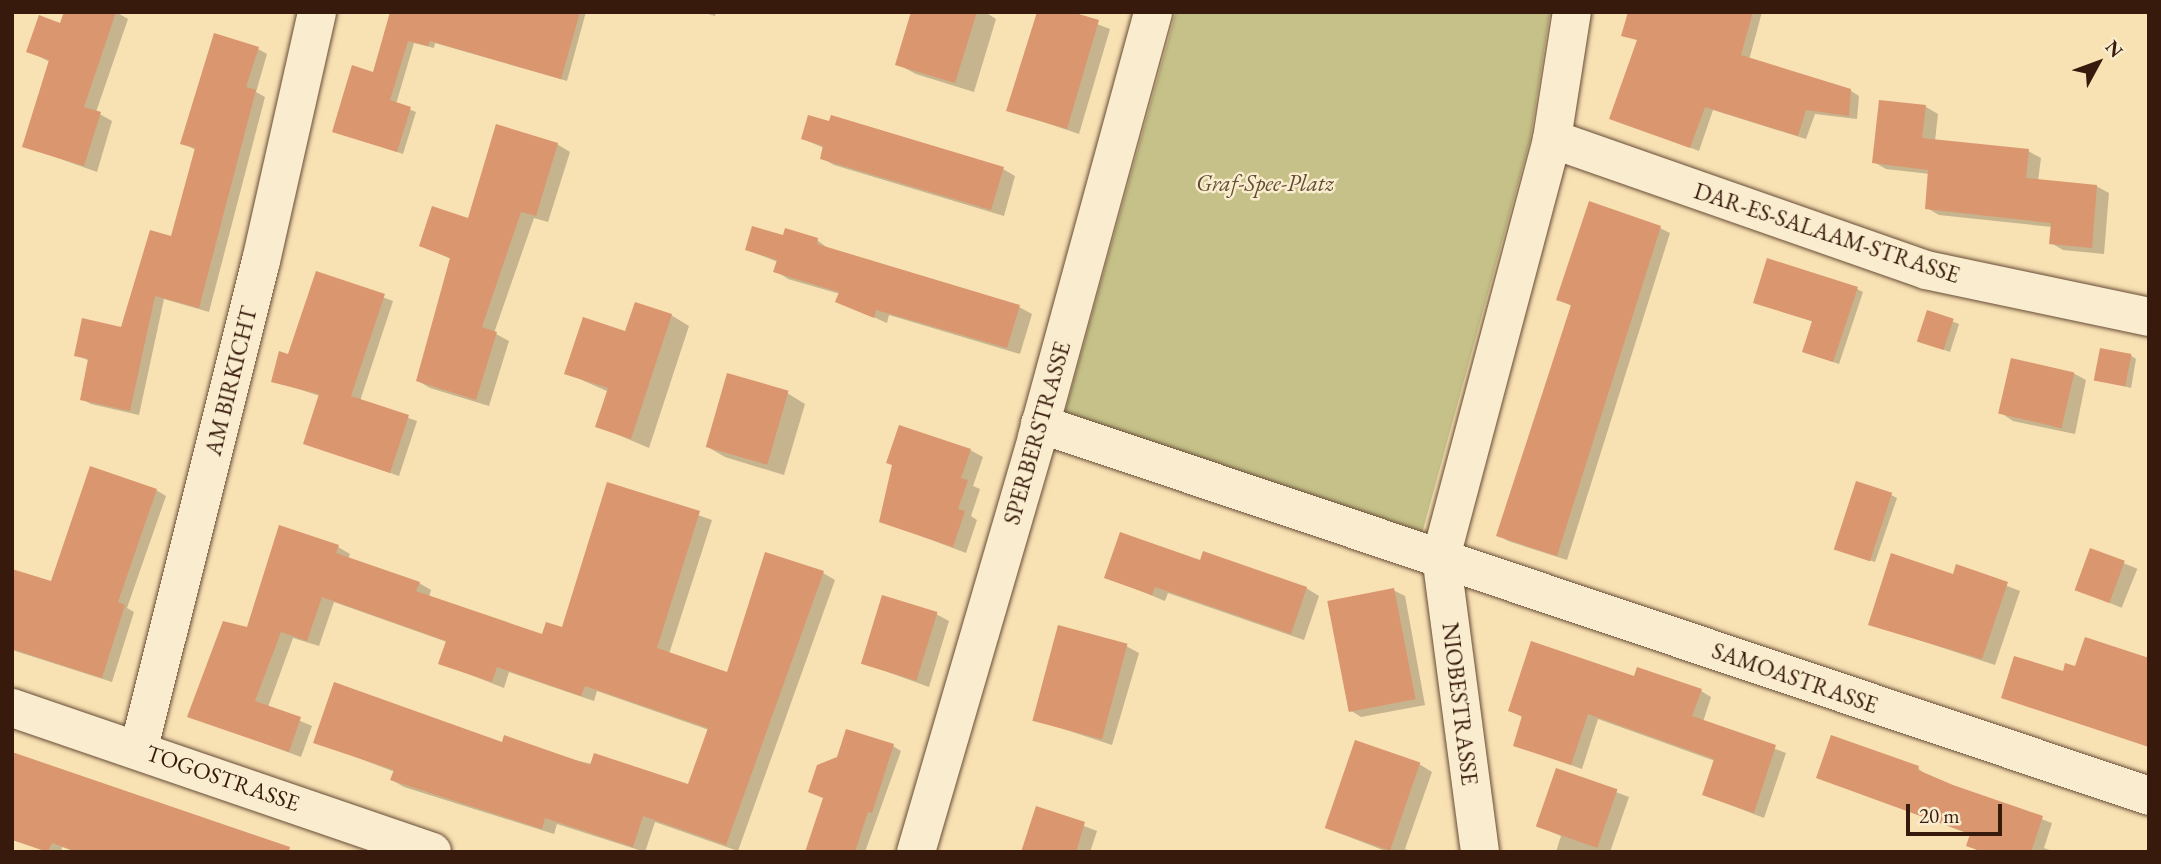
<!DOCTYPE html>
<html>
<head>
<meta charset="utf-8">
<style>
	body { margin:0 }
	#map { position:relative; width:2161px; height:864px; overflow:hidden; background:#f8e1b3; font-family:"EB Garamond",serif }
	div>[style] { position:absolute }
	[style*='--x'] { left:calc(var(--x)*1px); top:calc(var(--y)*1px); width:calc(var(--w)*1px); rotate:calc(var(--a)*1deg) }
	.green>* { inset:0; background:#c5c188 }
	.shadow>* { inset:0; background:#0003; transform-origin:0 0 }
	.building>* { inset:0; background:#da966e; transform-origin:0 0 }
	.roads { filter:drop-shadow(0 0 2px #674c36) drop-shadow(0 0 2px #674c36) }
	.minor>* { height:38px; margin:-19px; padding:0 19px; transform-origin:19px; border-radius:19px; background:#faecce }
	span { translate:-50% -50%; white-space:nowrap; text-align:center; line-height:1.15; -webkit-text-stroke:5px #faecce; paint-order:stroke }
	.park-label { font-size:23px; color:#624c31; font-style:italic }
	.street-label { font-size:23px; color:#371a0c }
	.frame { position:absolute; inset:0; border:14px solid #371a0c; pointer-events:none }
	.north { position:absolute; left:2063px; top:28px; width:70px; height:70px; -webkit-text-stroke:5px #faecce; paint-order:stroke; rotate:49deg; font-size:19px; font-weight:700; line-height:28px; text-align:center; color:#371a0c }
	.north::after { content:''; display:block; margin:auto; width:24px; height:32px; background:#371a0c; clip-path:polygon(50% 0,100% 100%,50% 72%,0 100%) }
	.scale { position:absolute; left:1906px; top:804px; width:96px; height:32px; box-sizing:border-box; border:4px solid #371a0c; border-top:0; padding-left:9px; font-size:21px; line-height:24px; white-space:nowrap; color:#371a0c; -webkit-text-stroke:5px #faecce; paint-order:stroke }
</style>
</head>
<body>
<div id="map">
	<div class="green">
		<div style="clip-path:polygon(1176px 12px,1550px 12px,1530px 140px,1421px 537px,1065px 412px)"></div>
	</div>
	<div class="shadow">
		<div style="clip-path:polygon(66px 12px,116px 12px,128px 19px,96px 112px,112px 121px,97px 172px,24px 146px,50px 62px,28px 51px,61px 26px)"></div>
		<div style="clip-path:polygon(392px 12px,586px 12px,567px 81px,435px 43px,434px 48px,414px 43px,396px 104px,416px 112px,403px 154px,334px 131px,374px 74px)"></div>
		<div style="clip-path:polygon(702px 12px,716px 12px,715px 16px)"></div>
		<div style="clip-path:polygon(913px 12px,985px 12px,996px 19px,974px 92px,916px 74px,897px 64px)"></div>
		<div style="clip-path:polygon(1065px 12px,1110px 29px,1079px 134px,1008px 110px)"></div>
		<div style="clip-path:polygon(1687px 12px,1762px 12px,1749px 60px,1851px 91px,1859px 96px,1857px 119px,1815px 114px,1806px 139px,1713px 110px,1699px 151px,1611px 118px)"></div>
		<div style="clip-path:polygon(258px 49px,267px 54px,256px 92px,265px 97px,209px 312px,164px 299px,139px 415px,91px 404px,82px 399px,90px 361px,76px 355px,122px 329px,172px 238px,196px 150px,182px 143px)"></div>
		<div style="clip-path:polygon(1926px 107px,1938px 114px,1935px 141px,2028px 151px,2041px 158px,2038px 181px,2096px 186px,2109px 193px,2104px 254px,2063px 250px,2051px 243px,2052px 227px,1939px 215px,1927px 208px,1930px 174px,1886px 169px,1874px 162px)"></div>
		<div style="clip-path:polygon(803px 139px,1003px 169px,1015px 176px,1004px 216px,834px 165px,822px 158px,824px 148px)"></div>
		<div style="clip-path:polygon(557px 144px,570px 152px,548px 222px,534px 218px,494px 333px,509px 341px,489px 406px,430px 388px,418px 381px,451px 259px,421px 245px,470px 220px)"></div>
		<div style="clip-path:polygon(1660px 228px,1670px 233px,1567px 560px,1508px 541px,1498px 535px,1572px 306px,1558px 299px)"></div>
		<div style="clip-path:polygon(817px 240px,829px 249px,1019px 307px,1032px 314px,1020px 354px,889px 315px,887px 323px,837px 301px,840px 294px,788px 279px,776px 271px,778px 262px,747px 250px)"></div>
		<div style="clip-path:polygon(317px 273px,393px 301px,360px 401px,417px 421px,399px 476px,305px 443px,320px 396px,273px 381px,289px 356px)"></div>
		<div style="clip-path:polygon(1857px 289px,1863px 292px,1839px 364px,1804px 352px,1814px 322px,1761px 305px)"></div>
		<div style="clip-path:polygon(1928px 312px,1959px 324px,1950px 352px,1924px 343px)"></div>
		<div style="clip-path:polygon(671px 315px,689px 326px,649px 448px,597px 426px,609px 392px,566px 373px,626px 333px)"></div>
		<div style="clip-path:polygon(2130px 355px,2136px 359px,2131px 388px,2096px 379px)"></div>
		<div style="clip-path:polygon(2073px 373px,2086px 380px,2075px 434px,2013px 421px,2001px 413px)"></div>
		<div style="clip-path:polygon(787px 393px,805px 404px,784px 475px,725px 457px,706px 446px)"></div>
		<div style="clip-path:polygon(970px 450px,983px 457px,973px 486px,980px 489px,971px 516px,977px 520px,966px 553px,881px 521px)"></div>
		<div style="clip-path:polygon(608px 484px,712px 520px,669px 654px,728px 674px,823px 573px,835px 580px,738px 851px,655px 822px,645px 852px,557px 824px,554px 834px,404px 787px,392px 780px,395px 772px,316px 742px,503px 744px,690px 786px,709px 730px,597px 691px,594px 701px,509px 672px,504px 688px,440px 663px,447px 642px,334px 602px,319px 646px,293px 638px,268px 707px,312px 726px,301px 757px,189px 716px,248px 629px,338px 547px,350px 554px,348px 559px,419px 583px,431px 590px,429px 597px,543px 636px,563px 630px)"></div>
		<div style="clip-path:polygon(156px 490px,166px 496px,127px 608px,134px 612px,112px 682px,12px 650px,12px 571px,52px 583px)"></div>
		<div style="clip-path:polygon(1891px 495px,1897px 498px,1875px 562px,1841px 551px)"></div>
		<div style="left:2091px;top:550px;width:50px;height:42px;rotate:22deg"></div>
		<div style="clip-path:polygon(1201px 563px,1306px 588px,1319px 596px,1304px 640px,1168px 593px,1165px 601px,1106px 577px)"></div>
		<div style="clip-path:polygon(1957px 566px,2020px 591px,1995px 665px,1870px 624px,1954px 576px)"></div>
		<div style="clip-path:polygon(1393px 590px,1405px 596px,1425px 705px,1361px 717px,1350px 710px)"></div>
		<div style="clip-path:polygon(936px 614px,949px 621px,929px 687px,863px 663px)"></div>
		<div style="clip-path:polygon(1126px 646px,1139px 653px,1112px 745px,1033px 719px)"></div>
		<div style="clip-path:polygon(2149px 660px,2149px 747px,2003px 697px,2077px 668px)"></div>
		<div style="clip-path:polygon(1635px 678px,1701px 691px,1711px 697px,1703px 722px,1786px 753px,1764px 818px,1704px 795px,1715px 761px,1598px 719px,1582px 769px,1515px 745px,1524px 718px,1510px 711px)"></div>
		<div style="clip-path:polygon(893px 746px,901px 751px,865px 852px,807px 852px,825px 798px,810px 792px)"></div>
		<div style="clip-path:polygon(1419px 764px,1432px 772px,1405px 849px,1415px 852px,1388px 852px,1326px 828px)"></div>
		<div style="clip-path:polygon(1918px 768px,1927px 776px,2052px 823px,2044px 848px,2056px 852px,1981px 852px,1968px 845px,1972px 835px,1818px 777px)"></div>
		<div style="clip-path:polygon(1557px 770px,1629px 797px,1610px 852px,1556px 852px,1561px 836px,1538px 826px)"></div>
		<div style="clip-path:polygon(84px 781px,295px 852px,76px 852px,62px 847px,61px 852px,47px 852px,12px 839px)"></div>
		<div style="clip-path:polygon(1037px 808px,1097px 831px,1090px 852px,1023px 852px)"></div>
	</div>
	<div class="building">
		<div style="clip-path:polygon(64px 12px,116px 12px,84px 107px,101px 112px,84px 166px,22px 147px,49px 60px,26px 52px,39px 15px,60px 23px)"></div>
		<div style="clip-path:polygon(390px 12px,580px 12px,561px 79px,430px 41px,428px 46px,408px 41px,390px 100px,411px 107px,397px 152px,332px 132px,352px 65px,373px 72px)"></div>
		<div style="clip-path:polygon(911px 12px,977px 12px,955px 83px,895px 65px)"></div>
		<div style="clip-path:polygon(1037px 12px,1072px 12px,1099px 20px,1067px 129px,1006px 111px)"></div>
		<div style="clip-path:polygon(1628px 12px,1753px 12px,1741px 55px,1851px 89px,1849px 116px,1806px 110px,1798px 136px,1705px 107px,1690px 148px,1609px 119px,1637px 40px,1621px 36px)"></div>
		<div style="clip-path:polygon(214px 33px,259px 47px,246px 87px,256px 90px,199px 308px,155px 296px,130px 411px,80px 400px,88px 359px,74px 356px,82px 318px,121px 327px,150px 230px,171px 236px,195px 148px,180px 144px)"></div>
		<div style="clip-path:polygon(1879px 100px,1926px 105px,1922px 138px,2029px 149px,2026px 178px,2097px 185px,2092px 248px,2049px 244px,2051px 223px,1925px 209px,1928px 170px,1872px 163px)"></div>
		<div style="clip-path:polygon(808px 115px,829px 121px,831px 115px,1004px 167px,991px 210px,820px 159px,823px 146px,801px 139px)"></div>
		<div style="clip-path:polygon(496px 124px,558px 143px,536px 216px,521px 212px,482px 327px,497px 332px,476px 400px,416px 381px,450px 258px,419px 246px,432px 206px,468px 218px)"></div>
		<div style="clip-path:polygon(1589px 201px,1661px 226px,1557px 556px,1496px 536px,1571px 305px,1556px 300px)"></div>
		<div style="clip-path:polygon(752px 226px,783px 235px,785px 228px,818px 238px,817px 244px,1020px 305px,1007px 348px,876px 310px,874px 318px,835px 302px,839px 292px,773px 272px,777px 260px,745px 250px)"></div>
		<div style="clip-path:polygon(1767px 258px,1858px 287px,1833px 362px,1802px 352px,1812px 321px,1753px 303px)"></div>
		<div style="clip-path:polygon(316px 271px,385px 294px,351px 396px,409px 415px,390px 473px,303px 444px,319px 394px,271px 382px,279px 351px,288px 354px)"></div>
		<div style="clip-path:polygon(635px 302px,672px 314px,631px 439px,595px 427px,608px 388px,564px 374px,583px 317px,625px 331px)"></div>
		<div style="left:1927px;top:310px;width:28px;height:33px;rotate:18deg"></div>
		<div style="left:2100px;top:348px;width:32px;height:33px;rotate:11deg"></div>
		<div style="left:2011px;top:358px;width:65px;height:57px;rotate:13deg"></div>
		<div style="left:727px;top:373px;width:64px;height:77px;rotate:16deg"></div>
		<div style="clip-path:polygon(899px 425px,971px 449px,961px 478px,968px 480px,958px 509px,965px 511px,953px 547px,879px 522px,892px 465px,886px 463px)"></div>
		<div style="clip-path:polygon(90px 466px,157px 489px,118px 602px,125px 605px,102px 678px,12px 649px,12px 569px,51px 581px)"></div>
		<div style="left:1856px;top:481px;width:38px;height:72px;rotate:18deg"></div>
		<div style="clip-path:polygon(607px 482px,700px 511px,657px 648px,727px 672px,765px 552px,824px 571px,726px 845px,643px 816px,633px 847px,545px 818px,542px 829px,390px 780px,394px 770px,313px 743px,334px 682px,502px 742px,504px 735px,590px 765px,594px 753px,688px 784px,708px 728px,585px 686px,581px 696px,497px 667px,492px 682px,438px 664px,446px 641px,322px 597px,307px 641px,281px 632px,255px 701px,301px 717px,289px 752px,187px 717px,223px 621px,247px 627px,279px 525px,339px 545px,336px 553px,420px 582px,416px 591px,542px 634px,546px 622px,562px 627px)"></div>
		<div style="clip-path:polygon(1120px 532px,1200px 560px,1203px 551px,1307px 587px,1291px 634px,1155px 587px,1152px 595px,1104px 578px)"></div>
		<div style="left:2090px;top:548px;width:37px;height:45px;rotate:20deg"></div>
		<div style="clip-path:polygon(1891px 553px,1953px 574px,1956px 564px,2008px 582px,1982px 659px,1868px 625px)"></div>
		<div style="left:1394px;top:588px;width:113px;height:68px;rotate:79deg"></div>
		<div style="left:882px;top:595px;width:58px;height:72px;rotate:17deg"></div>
		<div style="left:1058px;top:625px;width:72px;height:99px;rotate:15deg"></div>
		<div style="clip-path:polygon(2085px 637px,2149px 658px,2149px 747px,2001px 698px,2014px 656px,2063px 671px,2065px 663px,2075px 666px)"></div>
		<div style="clip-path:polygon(1531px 641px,1634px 676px,1637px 667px,1702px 689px,1692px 716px,1776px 745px,1754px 813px,1702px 795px,1714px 759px,1588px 714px,1571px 765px,1513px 746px,1522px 716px,1508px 711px)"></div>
		<div style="clip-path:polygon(846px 729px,894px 744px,872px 813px,868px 812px,855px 852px,805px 852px,823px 798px,808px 792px,817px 765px,837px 757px)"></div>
		<div style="clip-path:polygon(1831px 735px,1919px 766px,1918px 770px,1953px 785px,2043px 816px,2031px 852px,1983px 852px,1966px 846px,1970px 834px,1816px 778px)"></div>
		<div style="left:1355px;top:740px;width:69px;height:93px;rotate:19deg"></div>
		<div style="clip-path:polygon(12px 752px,290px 847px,289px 852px,78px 852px,52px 843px,48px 852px,12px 840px)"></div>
		<div style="left:1556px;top:768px;width:65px;height:62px;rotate:19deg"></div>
		<div style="clip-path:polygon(1036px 806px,1085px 822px,1076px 852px,1021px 852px)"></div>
	</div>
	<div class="roads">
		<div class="minor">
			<div style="--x:1552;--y:139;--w:396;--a:19.3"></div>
			<div style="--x:1926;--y:270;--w:228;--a:11.9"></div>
			<div style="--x:1040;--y:424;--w:1170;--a:18.54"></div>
			<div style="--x:12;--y:708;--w:444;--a:18.9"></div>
			<div style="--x:139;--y:748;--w:502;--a:-75.94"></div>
			<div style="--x:261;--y:261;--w:255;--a:-77.3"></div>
			<div style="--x:916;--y:852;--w:432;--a:-73.7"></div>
			<div style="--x:1037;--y:437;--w:441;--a:-74.7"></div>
			<div style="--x:1480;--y:852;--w:298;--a:-97.5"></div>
			<div style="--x:1441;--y:557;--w:432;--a:-75.1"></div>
			<div style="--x:1552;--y:139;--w:129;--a:-81.1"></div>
		</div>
	</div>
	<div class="park-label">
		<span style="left:1265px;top:183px">Graf-Spee-Platz</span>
	</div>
	<div class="street-label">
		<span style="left:1827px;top:233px;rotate:18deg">DAR-ES-SALAAM-STRASSE</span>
		<span style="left:231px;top:381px;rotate:-76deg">AM BIRKICHT</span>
		<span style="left:1037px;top:433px;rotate:-74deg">SPERBERSTRASSE</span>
		<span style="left:1795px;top:678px;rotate:19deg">SAMOASTRASSE</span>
		<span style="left:1460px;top:704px;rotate:83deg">NIOBESTRASSE</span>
		<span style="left:223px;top:778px;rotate:19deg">TOGOSTRASSE</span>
	</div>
	<div class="frame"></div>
	<div class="north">N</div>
	<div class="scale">20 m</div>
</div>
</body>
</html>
